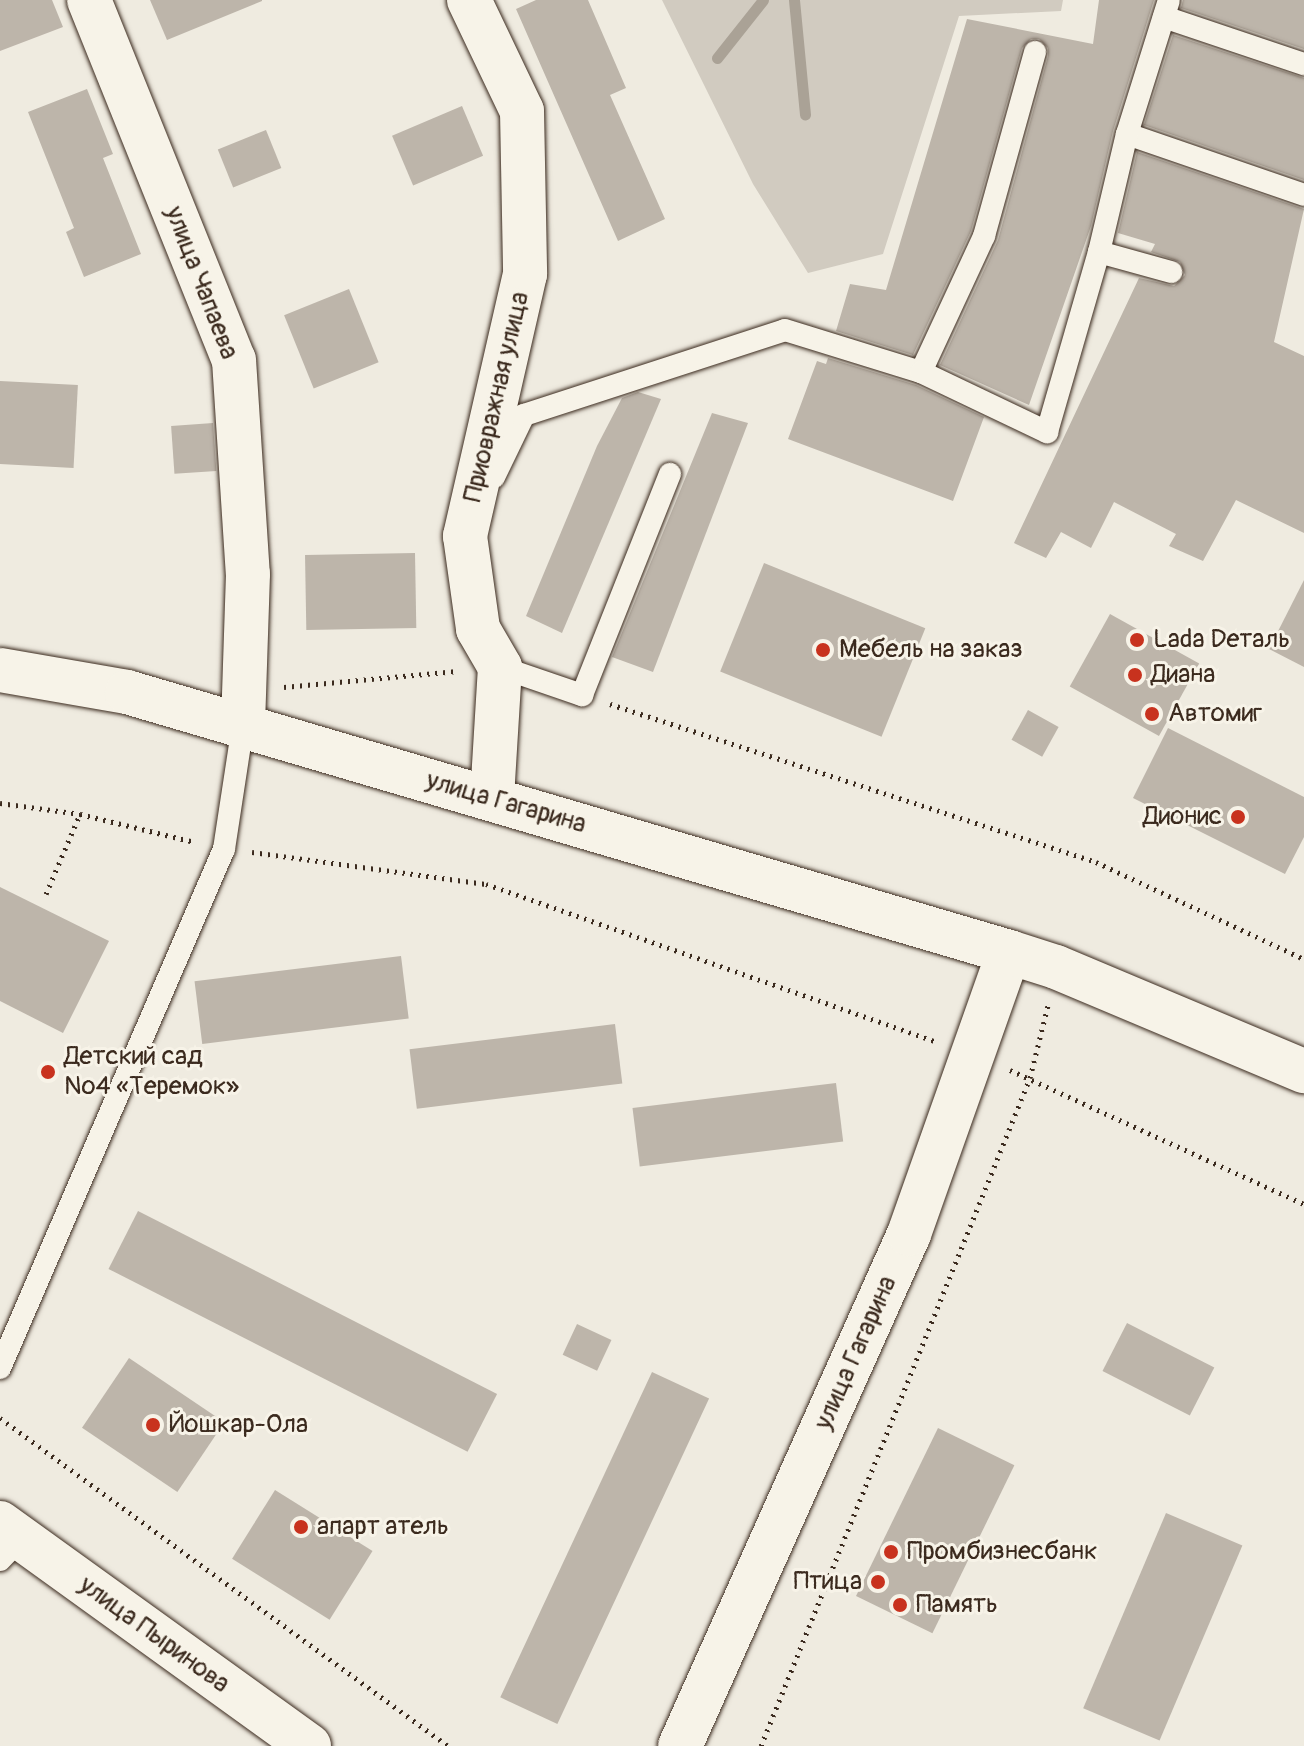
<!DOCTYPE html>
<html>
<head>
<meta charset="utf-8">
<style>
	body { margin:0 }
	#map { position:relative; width:1304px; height:1746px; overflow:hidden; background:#efebe0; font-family:Pangolin,sans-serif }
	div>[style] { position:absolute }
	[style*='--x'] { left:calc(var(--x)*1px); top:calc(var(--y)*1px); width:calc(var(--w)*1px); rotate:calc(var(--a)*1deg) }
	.green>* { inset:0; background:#d1cbc0 }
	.stream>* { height:11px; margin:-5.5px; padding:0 5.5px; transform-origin:5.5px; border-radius:5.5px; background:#aaa296 }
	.building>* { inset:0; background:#bdb5aa; transform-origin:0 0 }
	.path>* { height:5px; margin-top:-2.5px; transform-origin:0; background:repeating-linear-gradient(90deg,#3b2a1e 0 2px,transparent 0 8px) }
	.roads { filter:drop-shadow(0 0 2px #3b2a1e) drop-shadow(0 0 2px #3b2a1e) }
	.service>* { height:22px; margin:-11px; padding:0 11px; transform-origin:11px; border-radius:11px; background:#f7f3e8 }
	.minor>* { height:44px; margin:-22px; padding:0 22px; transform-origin:22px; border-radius:22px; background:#f7f3e8 }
	.tertiary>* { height:44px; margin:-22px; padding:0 22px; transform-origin:22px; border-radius:22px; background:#f7f3e8 }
	.secondary>* { height:44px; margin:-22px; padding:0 22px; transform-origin:22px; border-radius:22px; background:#f7f3e8 }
	.dots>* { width:22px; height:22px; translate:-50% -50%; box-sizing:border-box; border:4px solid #f7f3e8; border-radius:50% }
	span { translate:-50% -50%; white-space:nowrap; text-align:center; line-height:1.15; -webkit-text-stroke:6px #f7f3e8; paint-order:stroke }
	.street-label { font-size:26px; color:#3b2a1e }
	.poi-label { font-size:26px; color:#3b2a1e }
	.left { translate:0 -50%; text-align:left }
	.right { translate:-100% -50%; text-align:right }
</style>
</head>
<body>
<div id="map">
	<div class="green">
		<div style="clip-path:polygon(662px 0,1063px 0,1061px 11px,959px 16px,883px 254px,808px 273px,753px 184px)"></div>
	</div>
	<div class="stream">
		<div style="--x:794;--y:0;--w:115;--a:84.5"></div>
		<div style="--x:717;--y:58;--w:74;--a:-51.6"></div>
	</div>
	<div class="building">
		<div style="clip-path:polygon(0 0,52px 0,63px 27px,0 51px)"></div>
		<div style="clip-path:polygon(150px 0,262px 0,262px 1px,167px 40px)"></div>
		<div style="clip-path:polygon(536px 0,588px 0,626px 88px,610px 95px,665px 219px,618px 241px,516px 9px)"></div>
		<div style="clip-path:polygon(1099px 0,1154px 0,1113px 131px,1091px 226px,1029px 405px,940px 365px,998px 240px,1048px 56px,1048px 48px,1039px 39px,1031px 39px,1022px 48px,971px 231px,913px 355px,836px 331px,850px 284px,886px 290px,967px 19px,1093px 44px)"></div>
		<div style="clip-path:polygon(1183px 0,1304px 0,1304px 49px,1181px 8px)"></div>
		<div style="clip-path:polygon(1173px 35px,1304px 78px,1304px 180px,1144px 125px)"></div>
		<div style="clip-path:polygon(87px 89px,113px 154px,103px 158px,141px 254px,84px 277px,66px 232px,74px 228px,28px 112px)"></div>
		<div style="left:462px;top:106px;width:54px;height:76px;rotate:67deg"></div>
		<div style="left:266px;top:130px;width:41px;height:52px;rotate:68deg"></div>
		<div style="clip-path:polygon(1137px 152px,1304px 209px,1274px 342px,1304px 356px,1304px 533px,1236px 500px,1203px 561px,1169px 546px,1176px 534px,1114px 502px,1091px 548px,1061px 532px,1046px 558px,1014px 543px,1139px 278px,1174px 286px,1185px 275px,1180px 262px,1151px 252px,1155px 244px,1118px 233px)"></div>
		<div style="left:349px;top:289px;width:79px;height:70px;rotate:68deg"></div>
		<div style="clip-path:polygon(828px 358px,916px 385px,984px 417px,953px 501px,788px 439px,817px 361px,826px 364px)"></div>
		<div style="left:0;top:381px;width:78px;height:83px;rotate:3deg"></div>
		<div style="clip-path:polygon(638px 392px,661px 399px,562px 633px,526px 616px,597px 446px,622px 398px)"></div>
		<div style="clip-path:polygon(712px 413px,748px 423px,653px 672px,612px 657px)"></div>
		<div style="left:213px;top:423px;width:48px;height:42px;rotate:86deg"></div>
		<div style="left:415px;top:553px;width:75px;height:110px;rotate:89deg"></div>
		<div style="left:764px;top:563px;width:174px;height:117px;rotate:22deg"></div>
		<div style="clip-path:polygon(1304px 580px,1304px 667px,1269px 649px)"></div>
		<div style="left:1110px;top:614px;width:102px;height:83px;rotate:29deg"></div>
		<div style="left:1028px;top:710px;width:35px;height:34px;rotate:29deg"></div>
		<div style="clip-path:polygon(1168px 728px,1304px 797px,1304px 837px,1285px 874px,1133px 798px)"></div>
		<div style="clip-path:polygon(0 887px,109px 941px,63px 1033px,0 1001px)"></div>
		<div style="left:401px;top:956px;width:63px;height:208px;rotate:83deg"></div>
		<div style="left:615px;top:1024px;width:60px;height:207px;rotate:83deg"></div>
		<div style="left:836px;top:1083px;width:59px;height:205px;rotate:83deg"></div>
		<div style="left:138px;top:1211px;width:403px;height:65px;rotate:27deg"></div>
		<div style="left:1127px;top:1323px;width:98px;height:54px;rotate:27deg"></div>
		<div style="left:577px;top:1324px;width:38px;height:34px;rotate:25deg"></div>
		<div style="left:129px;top:1358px;width:115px;height:84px;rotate:34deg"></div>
		<div style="left:652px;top:1372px;width:63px;height:359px;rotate:25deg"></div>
		<div style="left:938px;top:1428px;width:85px;height:187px;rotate:26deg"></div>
		<div style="left:275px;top:1490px;width:115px;height:81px;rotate:32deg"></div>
		<div style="left:1166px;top:1513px;width:83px;height:212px;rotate:23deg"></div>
	</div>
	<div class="path">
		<div style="--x:284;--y:687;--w:174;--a:-5.3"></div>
		<div style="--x:610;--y:704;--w:511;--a:18.01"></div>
		<div style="--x:1096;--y:862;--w:230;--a:25"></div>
		<div style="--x:0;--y:803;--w:81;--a:7.8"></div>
		<div style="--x:80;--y:814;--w:118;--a:13.7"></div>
		<div style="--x:252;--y:852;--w:236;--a:7.8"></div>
		<div style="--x:486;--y:884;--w:478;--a:19.3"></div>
		<div style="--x:46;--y:894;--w:87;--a:-67"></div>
		<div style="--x:1010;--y:1070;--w:323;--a:24.5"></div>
		<div style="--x:0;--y:1418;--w:555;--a:36.21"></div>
		<div style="--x:761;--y:1746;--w:720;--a:-68.07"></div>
		<div style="--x:1030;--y:1078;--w:75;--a:-76.1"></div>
	</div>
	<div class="roads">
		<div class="service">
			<div style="--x:1164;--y:17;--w:148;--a:18.6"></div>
			<div style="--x:1127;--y:134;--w:187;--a:19"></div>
			<div style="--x:1099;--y:252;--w:75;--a:15.5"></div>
			<div style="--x:921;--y:372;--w:150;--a:-65.1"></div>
			<div style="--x:984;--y:236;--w:191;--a:-74.5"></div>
			<div style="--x:494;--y:477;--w:69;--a:-64.2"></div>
			<div style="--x:524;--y:415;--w:274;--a:-18"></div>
			<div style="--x:785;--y:330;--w:142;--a:17.2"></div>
			<div style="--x:921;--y:372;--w:140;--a:25.5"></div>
			<div style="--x:1047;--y:432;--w:187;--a:-73.9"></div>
			<div style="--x:1099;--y:252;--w:121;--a:-76.7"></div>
			<div style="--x:1127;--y:134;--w:140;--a:-72.6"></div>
			<div style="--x:500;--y:667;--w:87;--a:18.9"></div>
			<div style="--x:582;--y:695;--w:238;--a:-68.3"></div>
			<div style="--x:0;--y:1368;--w:565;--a:-66.66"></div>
			<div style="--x:224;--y:849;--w:125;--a:-81.3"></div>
			<div style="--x:0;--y:1560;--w:29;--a:-46"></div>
		</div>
		<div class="minor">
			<div style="--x:89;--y:0;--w:388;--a:68.1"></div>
			<div style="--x:234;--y:360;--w:214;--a:86.3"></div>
			<div style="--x:248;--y:574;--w:151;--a:91.9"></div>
			<div style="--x:469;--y:0;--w:123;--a:64.5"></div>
			<div style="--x:522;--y:111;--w:163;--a:88.9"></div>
			<div style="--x:525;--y:274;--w:269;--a:102.9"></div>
			<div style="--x:465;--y:536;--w:94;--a:82"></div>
			<div style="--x:478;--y:629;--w:44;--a:59.9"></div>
			<div style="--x:500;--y:667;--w:132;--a:93.5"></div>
			<div style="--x:680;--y:1746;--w:561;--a:-65.9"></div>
			<div style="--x:909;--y:1234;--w:299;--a:-70.5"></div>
		</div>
		<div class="tertiary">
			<div style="--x:0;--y:670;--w:129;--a:9.8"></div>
			<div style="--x:127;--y:692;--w:920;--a:16.42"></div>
			<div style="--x:1009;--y:952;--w:49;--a:17.7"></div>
			<div style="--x:1056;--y:967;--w:269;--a:22.8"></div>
		</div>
		<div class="secondary">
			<div style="--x:0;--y:1523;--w:381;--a:35.8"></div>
		</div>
	</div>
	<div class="dots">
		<div style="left:1137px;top:640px;background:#c8321e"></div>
		<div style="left:823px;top:650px;background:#c8321e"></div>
		<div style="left:1135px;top:675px;background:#c8321e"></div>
		<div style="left:1152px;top:714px;background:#c8321e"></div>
		<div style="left:1238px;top:817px;background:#c8321e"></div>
		<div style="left:48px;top:1072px;background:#c8321e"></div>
		<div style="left:153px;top:1425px;background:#c8321e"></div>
		<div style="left:301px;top:1527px;background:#c8321e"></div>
		<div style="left:891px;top:1552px;background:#c8321e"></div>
		<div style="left:878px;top:1582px;background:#c8321e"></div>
		<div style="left:900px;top:1605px;background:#c8321e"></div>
	</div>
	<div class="street-label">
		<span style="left:201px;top:283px;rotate:69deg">улица Чапаева</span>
		<span style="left:497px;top:397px;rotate:-77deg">Приовражная улица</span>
		<span style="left:506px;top:803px;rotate:16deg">улица Гагарина</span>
		<span style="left:856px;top:1353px;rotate:-66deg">улица Гагарина</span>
		<span style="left:154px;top:1635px;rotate:36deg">улица Пыринова</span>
	</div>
	<div class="poi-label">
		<span class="left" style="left:1153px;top:640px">Lada Dеталь</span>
		<span class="left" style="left:839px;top:650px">Мебель на заказ</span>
		<span class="left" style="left:1151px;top:675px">Диана</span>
		<span class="left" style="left:1168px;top:714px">Автомиг</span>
		<span class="right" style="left:1222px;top:817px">Дионис</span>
		<span class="left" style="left:64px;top:1072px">Детский сад<br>№4 «Теремок»</span>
		<span class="left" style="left:169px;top:1425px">Йошкар-Ола</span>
		<span class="left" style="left:317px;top:1527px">апарт атель</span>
		<span class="left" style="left:907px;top:1552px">Промбизнесбанк</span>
		<span class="right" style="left:862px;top:1582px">Птица</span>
		<span class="left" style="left:916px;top:1605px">Память</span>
	</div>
</div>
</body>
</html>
